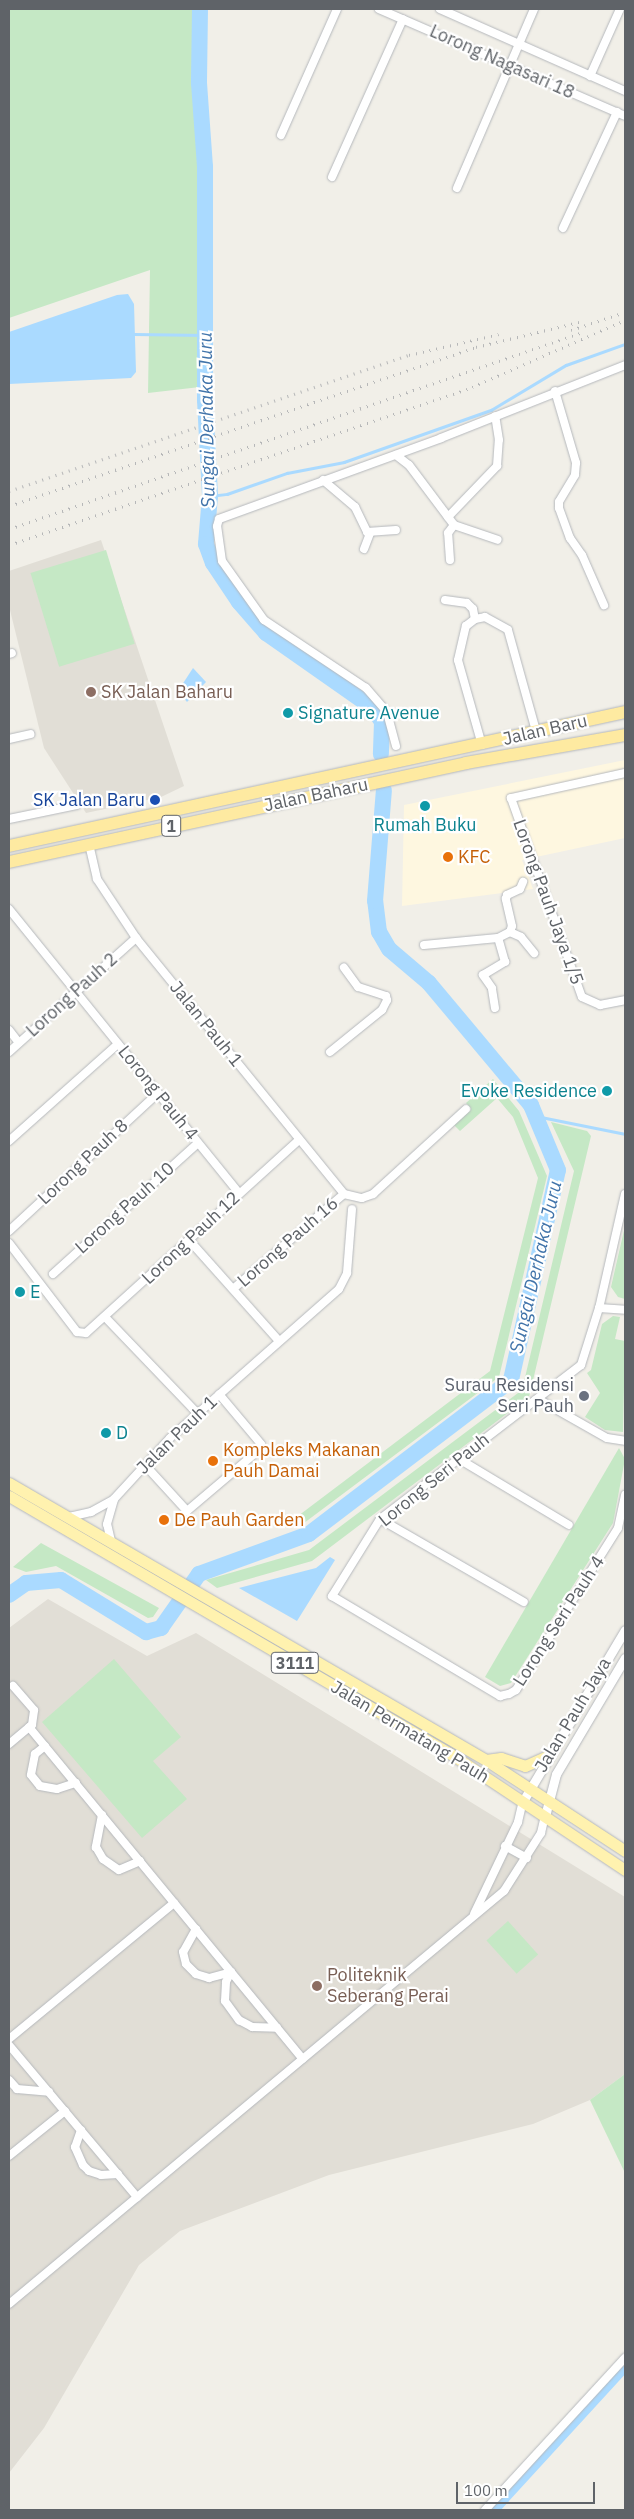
<!DOCTYPE html>
<html>
<head>
<meta charset="utf-8">
<style>
	body { margin:0 }
	#map { position:relative; width:634px; height:2519px; overflow:hidden; background:#f1efe8; font-family:"IBM Plex Sans",sans-serif }
	div>[style] { position:absolute }
	[style*='--x'] { left:calc(var(--x)*1px); top:calc(var(--y)*1px); width:calc(var(--w)*1px); rotate:calc(var(--a)*1deg) }
	.commercial>* { inset:0; background:#fef7e0 }
	.education>* { inset:0; background:#e1ded6 }
	.green>* { inset:0; background:#c5e8c5; transform-origin:0 0 }
	.water>* { inset:0; background:#aadaff }
	.stream>* { height:2.5px; margin:-1.25px; padding:0 1.25px; transform-origin:1.25px; border-radius:1.25px; background:#aadaff }
	.canal>* { height:10px; margin:-5px; padding:0 5px; transform-origin:5px; border-radius:5px; background:#aadaff }
	.river>* { height:16px; margin:-8px; padding:0 8px; transform-origin:8px; border-radius:8px; background:#aadaff }
	.roads { filter:drop-shadow(0 0 1px #b5b8bc) drop-shadow(0 0 1px #b5b8bc) }
	.minor>* { height:8px; margin:-4px; padding:0 4px; transform-origin:4px; border-radius:4px; background:#fff }
	.tertiary>* { height:9px; margin:-4.5px; padding:0 4.5px; transform-origin:4.5px; border-radius:4.5px; background:#fff }
	.primary>* { height:11px; margin:-5.5px; padding:0 5.5px; transform-origin:5.5px; border-radius:5.5px; background:#fff2af }
	.trunk>* { height:12px; margin:-6px; padding:0 6px; transform-origin:6px; border-radius:6px; background:#feeaa1 }
	.rail>* { height:2.5px; margin-top:-1.25px; transform-origin:0; background:repeating-linear-gradient(90deg,#b6b7b8 0 1px,transparent 0 7px) }
	.dots>* { width:14px; height:14px; translate:-50% -50%; box-sizing:border-box; border:2px solid #fff; border-radius:50% }
	span { translate:-50% -50%; white-space:nowrap; text-align:center; line-height:1.15; -webkit-text-stroke:4.5px #fff; paint-order:stroke }
	.shield-label span { padding:1px 4px; background:#fff; border:1px solid; border-radius:4px; -webkit-text-stroke-width:0 }
	.shield-label { font-size:16px; color:#5f6368; font-weight:700 }
	.street-label { font-size:18px; color:#5f6368 }
	.education-label { font-size:18px; color:#785e54 }
	.left { translate:0 -50%; text-align:left }
	.culture-label { font-size:18px; color:#0d838f }
	.right { translate:-100% -50%; text-align:right }
	.transit-label { font-size:18px; color:#164399 }
	.food-label { font-size:18px; color:#c56008 }
	.worship-label { font-size:18px; color:#5b616d }
	.water-label { font-size:19px; color:#4174aa; font-style:italic }
	.frame { position:absolute; inset:0; border:10px solid #5f6368; pointer-events:none }
	.scale { position:absolute; left:456px; top:2482px; width:139px; height:22px; box-sizing:border-box; border:2px solid #5f6368; border-top:0; padding-left:6px; font-size:15px; line-height:18px; white-space:nowrap; color:#5f6368; -webkit-text-stroke:4px #fff; paint-order:stroke }
</style>
</head>
<body>
<div id="map">
	<div class="commercial">
		<div style="clip-path:polygon(625px 760px,625px 838px,522px 860px,533px 889px,402px 906px,404px 805px)"></div>
	</div>
	<div class="education">
		<div style="clip-path:polygon(101px 540px,184px 786px,161px 797px,86px 813px,44px 748px,9px 606px,9px 571px)"></div>
		<div style="clip-path:polygon(48px 1599px,147px 1656px,196px 1633px,625px 1897px,625px 2074px,590px 2100px,533px 2124px,329px 2175px,180px 2231px,139px 2265px,44px 2428px,9px 2473px,9px 1628px)"></div>
	</div>
	<div class="green">
		<div style="clip-path:polygon(9px 9px,197px 9px,202px 166px,200px 387px,148px 393px,150px 270px,9px 318px)"></div>
		<div style="left:106px;top:550px;width:98px;height:79px;rotate:73deg"></div>
		<div style="clip-path:polygon(493px 1079px,519px 1111px,547px 1176px,499px 1377px,304px 1523px,298px 1516px,490px 1371px,538px 1178px,513px 1117px,497px 1098px,460px 1131px,454px 1125px,471px 1109px,466px 1103px)"></div>
		<div style="clip-path:polygon(551px 1122px,587px 1131px,591px 1136px,529px 1397px,312px 1561px,217px 1588px,206px 1580px,309px 1550px,522px 1390px,574px 1171px)"></div>
		<div style="clip-path:polygon(625px 1226px,625px 1299px,618px 1297px,611px 1287px)"></div>
		<div style="clip-path:polygon(613px 1316px,620px 1317px,615px 1339px,625px 1341px,623px 1432px,605px 1430px,585px 1417px,600px 1393px,587px 1373px,591px 1370px,602px 1324px)"></div>
		<div style="clip-path:polygon(619px 1448px,625px 1459px,613px 1523px,511px 1683px,500px 1686px,485px 1677px)"></div>
		<div style="clip-path:polygon(41px 1543px,159px 1608px,153px 1617px,148px 1618px,56px 1566px,26px 1572px,13px 1567px)"></div>
		<div style="clip-path:polygon(114px 1659px,181px 1737px,153px 1761px,187px 1799px,142px 1838px,42px 1722px)"></div>
		<div style="left:508px;top:1921px;width:45px;height:29px;rotate:48deg"></div>
		<div style="clip-path:polygon(625px 2074px,625px 2173px,590px 2100px)"></div>
	</div>
	<div class="water">
		<div style="clip-path:polygon(128px 294px,134px 304px,136px 372px,131px 378px,9px 384px,9px 332px,117px 295px)"></div>
		<div style="clip-path:polygon(193px 668px,206px 682px,187px 702px,178px 691px)"></div>
		<div style="clip-path:polygon(330px 1557px,335px 1560px,297px 1621px,239px 1588px,316px 1568px)"></div>
	</div>
	<div class="stream">
		<div style="--x:134;--y:334;--w:71;--a:0.8"></div>
		<div style="--x:210;--y:496;--w:17;--a:-7"></div>
		<div style="--x:227;--y:494;--w:64;--a:-19.3"></div>
		<div style="--x:287;--y:473;--w:58;--a:-10.9"></div>
		<div style="--x:344;--y:462;--w:156;--a:-19.5"></div>
		<div style="--x:491;--y:410;--w:87;--a:-31"></div>
		<div style="--x:566;--y:365;--w:63;--a:-19.6"></div>
		<div style="--x:536;--y:1116;--w:91;--a:11.4"></div>
	</div>
	<div class="canal">
		<div style="--x:494;--y:2510;--w:194;--a:-47.5"></div>
	</div>
	<div class="river">
		<div style="--x:200;--y:9;--w:74;--a:90.8"></div>
		<div style="--x:199;--y:83;--w:84;--a:85.9"></div>
		<div style="--x:205;--y:167;--w:233;--a:90"></div>
		<div style="--x:205;--y:400;--w:96;--a:87"></div>
		<div style="--x:210;--y:496;--w:48;--a:94.8"></div>
		<div style="--x:206;--y:544;--w:20;--a:70"></div>
		<div style="--x:213;--y:563;--w:47;--a:56.3"></div>
		<div style="--x:239;--y:602;--w:41;--a:48.9"></div>
		<div style="--x:266;--y:633;--w:131;--a:35"></div>
		<div style="--x:373;--y:708;--w:17;--a:57"></div>
		<div style="--x:382;--y:722;--w:32;--a:92"></div>
		<div style="--x:9;--y:1595;--w:21;--a:-35"></div>
		<div style="--x:26;--y:1583;--w:35;--a:-5"></div>
		<div style="--x:61;--y:1580;--w:100;--a:31.5"></div>
		<div style="--x:146;--y:1632;--w:16;--a:-15"></div>
		<div style="--x:161;--y:1628;--w:66;--a:-54.9"></div>
		<div style="--x:199;--y:1574;--w:117;--a:-20"></div>
		<div style="--x:309;--y:1534;--w:254;--a:-37.3"></div>
		<div style="--x:511;--y:1380;--w:215;--a:-77.4"></div>
		<div style="--x:558;--y:1170;--w:70;--a:-112.6"></div>
		<div style="--x:531;--y:1105;--w:159;--a:-129.9"></div>
		<div style="--x:429;--y:983;--w:52;--a:-139.6"></div>
		<div style="--x:389;--y:949;--w:20;--a:-120"></div>
		<div style="--x:379;--y:932;--w:31;--a:-97"></div>
		<div style="--x:375;--y:901;--w:111;--a:-85.4"></div>
	</div>
	<div class="roads">
		<div class="minor">
			<div style="--x:379;--y:9;--w:268;--a:23.5"></div>
			<div style="--x:440;--y:9;--w:202;--a:23.9"></div>
			<div style="--x:590;--y:76;--w:73;--a:-65.9"></div>
			<div style="--x:281;--y:135;--w:138;--a:-66"></div>
			<div style="--x:332;--y:177;--w:173;--a:-65.8"></div>
			<div style="--x:457;--y:188;--w:195;--a:-66.7"></div>
			<div style="--x:563;--y:228;--w:128;--a:-65"></div>
			<div style="--x:555;--y:391;--w:75;--a:73.7"></div>
			<div style="--x:576;--y:463;--w:12;--a:95"></div>
			<div style="--x:575;--y:475;--w:31;--a:121"></div>
			<div style="--x:559;--y:502;--w:6;--a:90"></div>
			<div style="--x:559;--y:508;--w:32;--a:70"></div>
			<div style="--x:570;--y:538;--w:21;--a:55"></div>
			<div style="--x:582;--y:555;--w:55;--a:66.3"></div>
			<div style="--x:396;--y:455;--w:16;--a:38"></div>
			<div style="--x:409;--y:465;--w:75;--a:53.1"></div>
			<div style="--x:454;--y:525;--w:46;--a:18.8"></div>
			<div style="--x:323;--y:480;--w:42;--a:40.2"></div>
			<div style="--x:355;--y:507;--w:28;--a:64"></div>
			<div style="--x:367;--y:532;--w:29;--a:-4"></div>
			<div style="--x:448;--y:517;--w:71;--a:-46.1"></div>
			<div style="--x:497;--y:466;--w:26;--a:-86"></div>
			<div style="--x:499;--y:440;--w:24;--a:-99"></div>
			<div style="--x:364;--y:549;--w:17;--a:-69"></div>
			<div style="--x:450;--y:560;--w:27;--a:-94"></div>
			<div style="--x:448;--y:533;--w:10;--a:-53"></div>
			<div style="--x:445;--y:600;--w:22;--a:8"></div>
			<div style="--x:467;--y:603;--w:8;--a:45"></div>
			<div style="--x:473;--y:609;--w:10;--a:79"></div>
			<div style="--x:9;--y:654;--w:3;--a:-18"></div>
			<div style="--x:9;--y:739;--w:22;--a:-13"></div>
			<div style="--x:482;--y:745;--w:88;--a:-105.8"></div>
			<div style="--x:458;--y:660;--w:35;--a:-77"></div>
			<div style="--x:466;--y:626;--w:11;--a:-38"></div>
			<div style="--x:475;--y:619;--w:10;--a:-11"></div>
			<div style="--x:485;--y:617;--w:26;--a:29"></div>
			<div style="--x:508;--y:630;--w:105;--a:74.5"></div>
			<div style="--x:396;--y:746;--w:35;--a:-105"></div>
			<div style="--x:387;--y:712;--w:32;--a:-131"></div>
			<div style="--x:366;--y:688;--w:123;--a:-146.3"></div>
			<div style="--x:264;--y:620;--w:72;--a:-125.4"></div>
			<div style="--x:222;--y:561;--w:35;--a:-98"></div>
			<div style="--x:217;--y:526;--w:7;--a:-74"></div>
			<div style="--x:219;--y:519;--w:236;--a:-20"></div>
			<div style="--x:441;--y:438;--w:198;--a:-21.6"></div>
			<div style="--x:625;--y:773;--w:117;--a:167.6"></div>
			<div style="--x:511;--y:798;--w:211;--a:70.4"></div>
			<div style="--x:582;--y:997;--w:20;--a:24"></div>
			<div style="--x:600;--y:1005;--w:25;--a:-11"></div>
			<div style="--x:9;--y:819;--w:69;--a:-11.6"></div>
			<div style="--x:89;--y:844;--w:36;--a:77"></div>
			<div style="--x:97;--y:879;--w:71;--a:56.5"></div>
			<div style="--x:136;--y:938;--w:330;--a:50.9"></div>
			<div style="--x:344;--y:1194;--w:18;--a:13"></div>
			<div style="--x:362;--y:1198;--w:12;--a:-20"></div>
			<div style="--x:373;--y:1194;--w:126;--a:-42.4"></div>
			<div style="--x:9;--y:909;--w:365;--a:51"></div>
			<div style="--x:510;--y:932;--w:12;--a:24"></div>
			<div style="--x:521;--y:937;--w:21;--a:51"></div>
			<div style="--x:424;--y:945;--w:74;--a:-5.4"></div>
			<div style="--x:495;--y:1008;--w:20;--a:-99"></div>
			<div style="--x:492;--y:988;--w:16;--a:-125"></div>
			<div style="--x:483;--y:975;--w:26;--a:-31"></div>
			<div style="--x:505;--y:962;--w:25;--a:-106"></div>
			<div style="--x:498;--y:938;--w:13;--a:-27"></div>
			<div style="--x:510;--y:932;--w:6;--a:-72"></div>
			<div style="--x:512;--y:926;--w:28;--a:-103"></div>
			<div style="--x:506;--y:899;--w:4;--a:-76"></div>
			<div style="--x:507;--y:895;--w:14;--a:-25"></div>
			<div style="--x:520;--y:889;--w:8;--a:-67"></div>
			<div style="--x:9;--y:1030;--w:16;--a:52"></div>
			<div style="--x:9;--y:1052;--w:171;--a:-41.9"></div>
			<div style="--x:330;--y:1052;--w:67;--a:-38.9"></div>
			<div style="--x:382;--y:1010;--w:11;--a:-63"></div>
			<div style="--x:387;--y:1000;--w:4;--a:-104"></div>
			<div style="--x:386;--y:996;--w:29;--a:-162"></div>
			<div style="--x:358;--y:987;--w:24;--a:-126"></div>
			<div style="--x:9;--y:1141;--w:146;--a:-41.7"></div>
			<div style="--x:625;--y:1194;--w:117;--a:102.8"></div>
			<div style="--x:599;--y:1308;--w:60;--a:107.5"></div>
			<div style="--x:581;--y:1365;--w:253;--a:142.5"></div>
			<div style="--x:380;--y:1519;--w:91;--a:121.9"></div>
			<div style="--x:332;--y:1596;--w:196;--a:30.8"></div>
			<div style="--x:500;--y:1696;--w:9;--a:-13"></div>
			<div style="--x:509;--y:1694;--w:8;--a:-30"></div>
			<div style="--x:516;--y:1690;--w:191;--a:-57.8"></div>
			<div style="--x:618;--y:1528;--w:34;--a:-78"></div>
			<div style="--x:9;--y:1231;--w:203;--a:-42.8"></div>
			<div style="--x:189;--y:1240;--w:135;--a:48.3"></div>
			<div style="--x:9;--y:1243;--w:112;--a:52.6"></div>
			<div style="--x:77;--y:1332;--w:9;--a:6"></div>
			<div style="--x:86;--y:1333;--w:287;--a:-42.2"></div>
			<div style="--x:53;--y:1274;--w:195;--a:-42.1"></div>
			<div style="--x:233;--y:1289;--w:146;--a:-40.6"></div>
			<div style="--x:599;--y:1308;--w:26;--a:4"></div>
			<div style="--x:105;--y:1317;--w:133;--a:46.2"></div>
			<div style="--x:538;--y:1399;--w:79;--a:29.5"></div>
			<div style="--x:607;--y:1438;--w:18;--a:9"></div>
			<div style="--x:459;--y:1459;--w:128;--a:31"></div>
			<div style="--x:145;--y:1465;--w:62;--a:47.6"></div>
			<div style="--x:187;--y:1511;--w:94;--a:-40.3"></div>
			<div style="--x:259;--y:1450;--w:6;--a:-72"></div>
			<div style="--x:261;--y:1444;--w:65;--a:-130"></div>
			<div style="--x:69;--y:1517;--w:23;--a:-13"></div>
			<div style="--x:91;--y:1512;--w:26;--a:-29"></div>
			<div style="--x:114;--y:1499;--w:83;--a:-47.4"></div>
			<div style="--x:170;--y:1438;--w:225;--a:-41.4"></div>
			<div style="--x:339;--y:1289;--w:18;--a:-63"></div>
			<div style="--x:347;--y:1273;--w:64;--a:-85.5"></div>
			<div style="--x:380;--y:1519;--w:166;--a:30"></div>
			<div style="--x:111;--y:1541;--w:17;--a:-103"></div>
			<div style="--x:107;--y:1524;--w:26;--a:-74"></div>
			<div style="--x:29;--y:1727;--w:430;--a:50.5"></div>
			<div style="--x:9;--y:1744;--w:30;--a:-40"></div>
			<div style="--x:32;--y:1725;--w:15;--a:-82"></div>
			<div style="--x:34;--y:1710;--w:32;--a:-131"></div>
			<div style="--x:45;--y:1746;--w:13;--a:141"></div>
			<div style="--x:35;--y:1754;--w:21;--a:101"></div>
			<div style="--x:31;--y:1775;--w:14;--a:51"></div>
			<div style="--x:40;--y:1786;--w:17;--a:10"></div>
			<div style="--x:57;--y:1789;--w:20;--a:-18"></div>
			<div style="--x:102;--y:1815;--w:33;--a:101"></div>
			<div style="--x:96;--y:1847;--w:14;--a:60"></div>
			<div style="--x:103;--y:1859;--w:19;--a:35"></div>
			<div style="--x:119;--y:1870;--w:23;--a:-23"></div>
			<div style="--x:505;--y:1846;--w:25;--a:29"></div>
			<div style="--x:474;--y:1914;--w:102;--a:-64.4"></div>
			<div style="--x:518;--y:1822;--w:22;--a:-77"></div>
			<div style="--x:196;--y:1929;--w:26;--a:119"></div>
			<div style="--x:183;--y:1952;--w:12;--a:76"></div>
			<div style="--x:186;--y:1964;--w:14;--a:45"></div>
			<div style="--x:196;--y:1974;--w:14;--a:17"></div>
			<div style="--x:209;--y:1978;--w:23;--a:-15"></div>
			<div style="--x:231;--y:1972;--w:11;--a:117"></div>
			<div style="--x:226;--y:1982;--w:19;--a:93"></div>
			<div style="--x:225;--y:2001;--w:24;--a:54"></div>
			<div style="--x:239;--y:2020;--w:15;--a:28"></div>
			<div style="--x:252;--y:2027;--w:25;--a:2"></div>
			<div style="--x:9;--y:2039;--w:214;--a:-39.5"></div>
			<div style="--x:9;--y:2045;--w:199;--a:49.9"></div>
			<div style="--x:9;--y:2080;--w:12;--a:48"></div>
			<div style="--x:17;--y:2089;--w:32;--a:5"></div>
			<div style="--x:81;--y:2130;--w:18;--a:109"></div>
			<div style="--x:75;--y:2147;--w:20;--a:66"></div>
			<div style="--x:83;--y:2165;--w:8;--a:45"></div>
			<div style="--x:89;--y:2171;--w:13;--a:18"></div>
			<div style="--x:101;--y:2175;--w:17;--a:-3"></div>
			<div style="--x:9;--y:2156;--w:72;--a:-38.8"></div>
			<div style="--x:9;--y:2304;--w:645;--a:-39.84"></div>
			<div style="--x:504;--y:1891;--w:69;--a:-57.5"></div>
			<div style="--x:541;--y:1833;--w:17;--a:-77"></div>
			<div style="--x:485;--y:2510;--w:207;--a:-47.4"></div>
		</div>
		<div class="tertiary">
			<div style="--x:523;--y:1801;--w:199;--a:-59.2"></div>
			<div style="--x:545;--y:1816;--w:43;--a:-75.3"></div>
			<div style="--x:556;--y:1774;--w:135;--a:-59.3"></div>
		</div>
		<div class="primary">
			<div style="--x:9;--y:1483;--w:552;--a:30.14"></div>
			<div style="--x:486;--y:1760;--w:166;--a:33.2"></div>
			<div style="--x:9;--y:1496;--w:515;--a:30.3"></div>
			<div style="--x:454;--y:1756;--w:206;--a:33.7"></div>
			<div style="--x:486;--y:1760;--w:15;--a:-8"></div>
			<div style="--x:501;--y:1758;--w:25;--a:18"></div>
			<div style="--x:525;--y:1766;--w:27;--a:-24"></div>
		</div>
		<div class="trunk">
			<div style="--x:9;--y:846;--w:630;--a:-12.27"></div>
			<div style="--x:9;--y:862;--w:468;--a:-12.2"></div>
			<div style="--x:466;--y:763;--w:161;--a:-10"></div>
		</div>
	</div>
	<div class="rail">
		<div style="--x:571;--y:330;--w:57;--a:-18.4"></div>
		<div style="--x:9;--y:491;--w:422;--a:-18.8"></div>
		<div style="--x:409;--y:355;--w:92;--a:-13.1"></div>
		<div style="--x:9;--y:506;--w:493;--a:-18.8"></div>
		<div style="--x:476;--y:347;--w:106;--a:-13.6"></div>
		<div style="--x:9;--y:529;--w:604;--a:-18.95"></div>
		<div style="--x:9;--y:545;--w:489;--a:-18.8"></div>
		<div style="--x:472;--y:387;--w:167;--a:-23.6"></div>
	</div>
	<div class="dots">
		<div style="left:91px;top:692px;background:#8d6e63"></div>
		<div style="left:288px;top:713px;background:#0f9aa8"></div>
		<div style="left:155px;top:800px;background:#1a4fb4"></div>
		<div style="left:425px;top:806px;background:#0f9aa8"></div>
		<div style="left:448px;top:857px;background:#e8710a"></div>
		<div style="left:607px;top:1091px;background:#0f9aa8"></div>
		<div style="left:20px;top:1292px;background:#0f9aa8"></div>
		<div style="left:584px;top:1396px;background:#6b7280"></div>
		<div style="left:106px;top:1433px;background:#0f9aa8"></div>
		<div style="left:213px;top:1461px;background:#e8710a"></div>
		<div style="left:164px;top:1520px;background:#e8710a"></div>
		<div style="left:317px;top:1986px;background:#8d6e63"></div>
	</div>
	<div class="shield-label">
		<span style="left:171px;top:826px">1</span>
		<span style="left:295px;top:1663px">3111</span>
	</div>
	<div class="street-label">
		<span style="left:502px;top:62px;rotate:24deg">Lorong Nagasari 18</span>
		<span style="left:545px;top:730px;rotate:-13deg">Jalan Baru</span>
		<span style="left:316px;top:795px;rotate:-12deg">Jalan Baharu</span>
		<span style="left:548px;top:902px;rotate:70deg">Lorong Pauh Jaya 1/5</span>
		<span style="left:72px;top:995px;rotate:-42deg">Lorong Pauh 2</span>
		<span style="left:206px;top:1024px;rotate:51deg">Jalan Pauh 1</span>
		<span style="left:158px;top:1093px;rotate:51deg">Lorong Pauh 4</span>
		<span style="left:83px;top:1162px;rotate:-43deg">Lorong Pauh 8</span>
		<span style="left:125px;top:1208px;rotate:-42deg">Lorong Pauh 10</span>
		<span style="left:191px;top:1238px;rotate:-43deg">Lorong Pauh 12</span>
		<span style="left:288px;top:1242px;rotate:-41deg">Lorong Pauh 16</span>
		<span style="left:177px;top:1435px;rotate:-44deg">Jalan Pauh 1</span>
		<span style="left:434px;top:1480px;rotate:-39deg">Lorong Seri Pauh</span>
		<span style="left:559px;top:1621px;rotate:-57deg">Lorong Seri Pauh 4</span>
		<span style="left:573px;top:1715px;rotate:-59deg">Jalan Pauh Jaya</span>
		<span style="left:410px;top:1732px;rotate:31deg">Jalan Permatang Pauh</span>
	</div>
	<div class="education-label">
		<span class="left" style="left:101px;top:692px">SK Jalan Baharu</span>
		<span class="left" style="left:327px;top:1986px">Politeknik<br>Seberang Perai</span>
	</div>
	<div class="culture-label">
		<span class="left" style="left:298px;top:713px">Signature Avenue</span>
		<span style="left:425px;top:825px">Rumah Buku</span>
		<span class="right" style="left:597px;top:1091px">Evoke Residence</span>
		<span class="left" style="left:30px;top:1292px">E</span>
		<span class="left" style="left:116px;top:1433px">D</span>
	</div>
	<div class="transit-label">
		<span class="right" style="left:145px;top:800px">SK Jalan Baru</span>
	</div>
	<div class="food-label">
		<span class="left" style="left:458px;top:857px">KFC</span>
		<span class="left" style="left:223px;top:1461px">Kompleks Makanan<br>Pauh Damai</span>
		<span class="left" style="left:174px;top:1520px">De Pauh Garden</span>
	</div>
	<div class="worship-label">
		<span class="right" style="left:574px;top:1396px">Surau Residensi<br>Seri Pauh</span>
	</div>
	<div class="water-label">
		<span style="left:207px;top:420px;rotate:-91deg">Sungai Derhaka Juru</span>
		<span style="left:536px;top:1267px;rotate:-77deg">Sungai Derhaka Juru</span>
	</div>
	<div class="frame"></div>
	<div class="scale">100 m</div>
</div>
</body>
</html>
